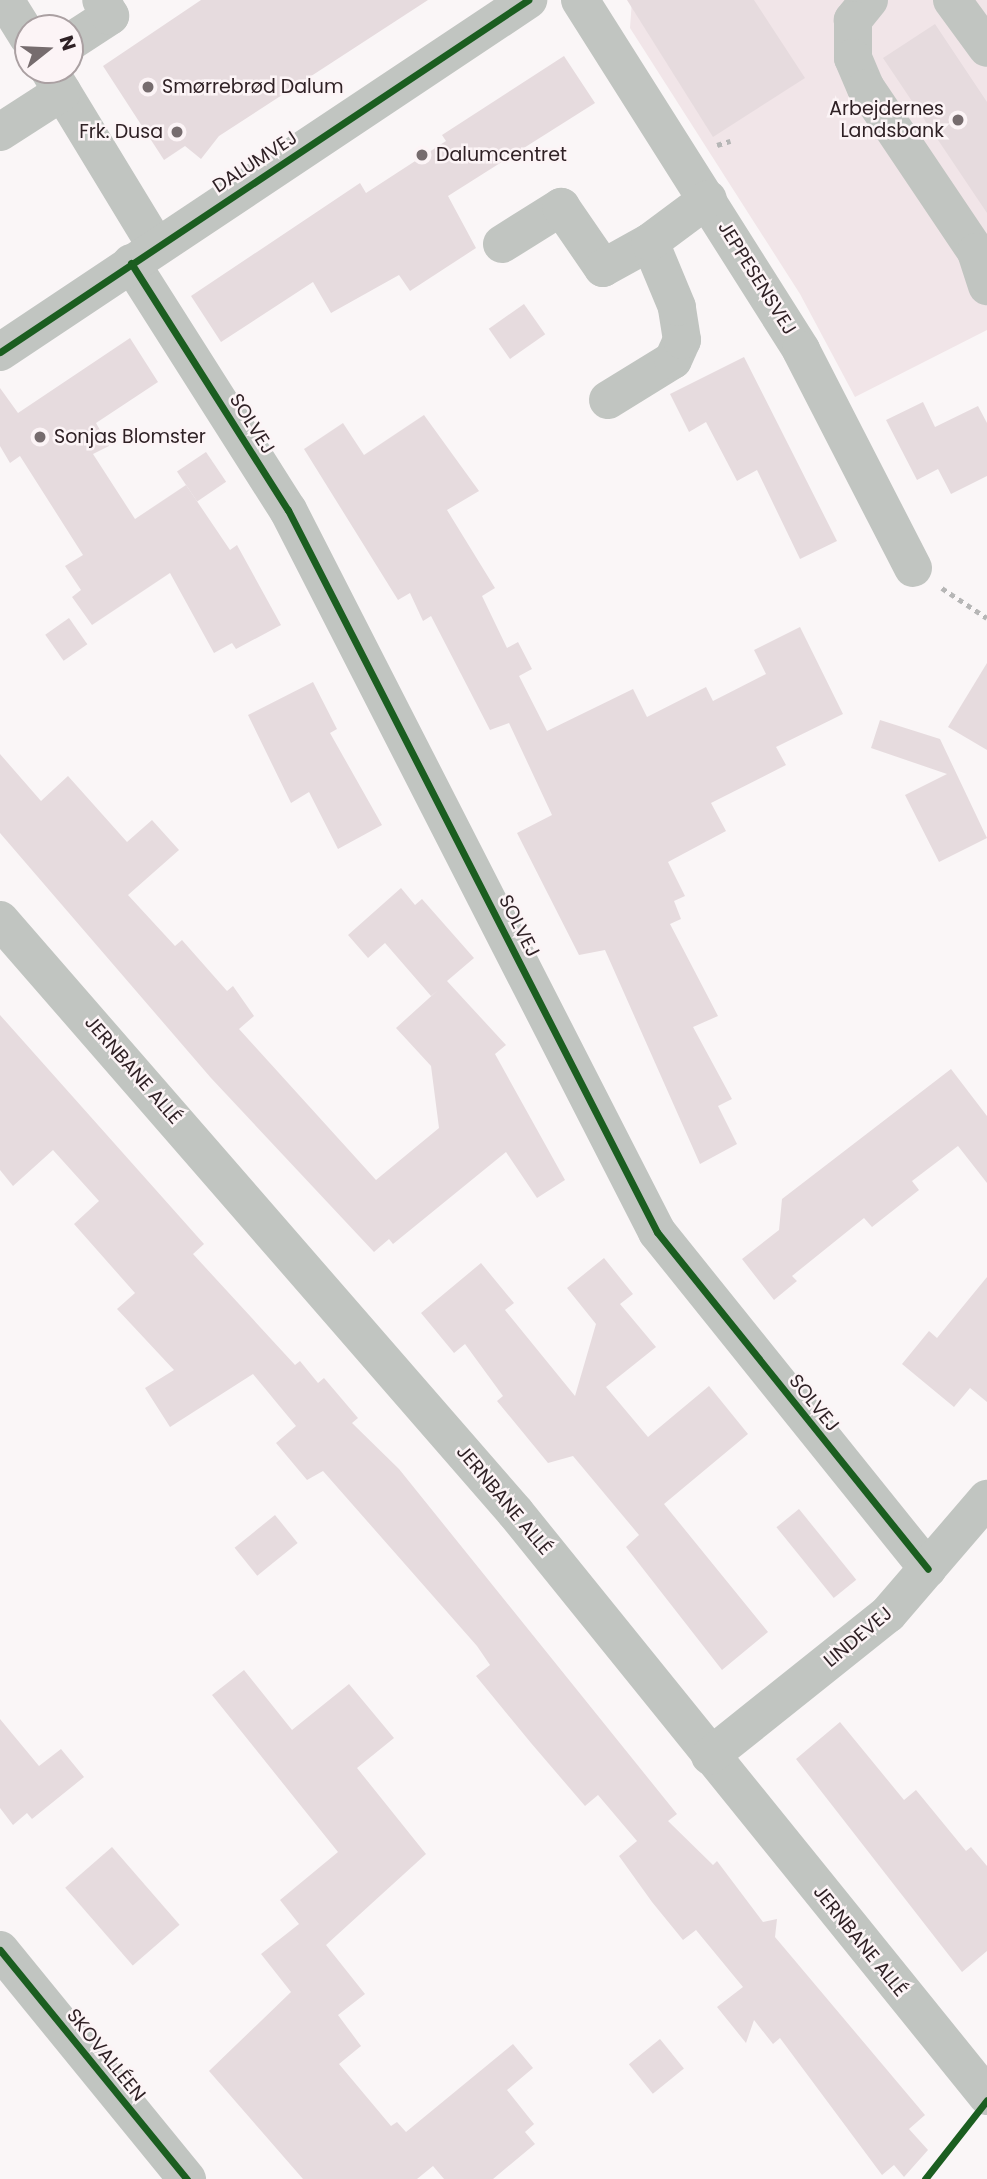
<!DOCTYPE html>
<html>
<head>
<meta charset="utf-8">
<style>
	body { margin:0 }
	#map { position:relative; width:987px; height:2179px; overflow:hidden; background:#faf6f7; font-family:Poppins,sans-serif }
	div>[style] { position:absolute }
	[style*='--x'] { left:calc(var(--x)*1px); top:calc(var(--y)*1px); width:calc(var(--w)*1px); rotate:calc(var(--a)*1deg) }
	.built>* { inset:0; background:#f1e5e8 }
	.building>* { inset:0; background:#e6dbde; transform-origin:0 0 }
	.path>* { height:4.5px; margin-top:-2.25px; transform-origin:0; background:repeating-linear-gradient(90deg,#b6b6b6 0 5px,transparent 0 10px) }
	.minor>* { height:38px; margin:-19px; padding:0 19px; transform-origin:19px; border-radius:19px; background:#c1c5c1 }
	.cycleway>* { height:7px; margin:-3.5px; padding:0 3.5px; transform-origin:3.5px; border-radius:3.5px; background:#1b5e20 }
	.dots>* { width:19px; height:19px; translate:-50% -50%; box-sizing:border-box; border:4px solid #fcf4f6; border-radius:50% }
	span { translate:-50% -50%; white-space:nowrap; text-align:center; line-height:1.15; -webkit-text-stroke:5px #fcf4f6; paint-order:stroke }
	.poi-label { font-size:19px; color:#2f2125 }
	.left { translate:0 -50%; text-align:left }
	.right { translate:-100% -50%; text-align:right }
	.street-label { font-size:19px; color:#2f2125 }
	.north { position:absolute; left:14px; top:14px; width:70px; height:70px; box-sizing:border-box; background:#fcf4f6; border:2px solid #aaa0a2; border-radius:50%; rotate:72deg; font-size:19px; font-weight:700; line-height:28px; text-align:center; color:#2f2125 }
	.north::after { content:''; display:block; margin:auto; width:24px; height:32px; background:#766c6e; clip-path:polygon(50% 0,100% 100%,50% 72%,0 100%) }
</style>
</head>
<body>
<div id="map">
	<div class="built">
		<div style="clip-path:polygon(632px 0,987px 0,987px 330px,855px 397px,800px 294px,630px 28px)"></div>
	</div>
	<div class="building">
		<div style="clip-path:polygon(201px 0,428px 0,219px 136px,201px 159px,185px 146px,164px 160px,103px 66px)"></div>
		<div style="clip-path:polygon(627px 0,754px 0,805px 78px,713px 137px)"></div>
		<div style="clip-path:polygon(935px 24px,987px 102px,987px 213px,883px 58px)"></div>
		<div style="clip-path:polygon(564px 56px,595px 103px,448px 196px,476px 248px,410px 291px,399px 275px,331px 313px,313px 282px,221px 342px,191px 296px,360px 183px,366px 193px,446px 141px,442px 135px)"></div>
		<div style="left:524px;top:304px;width:37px;height:43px;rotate:55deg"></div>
		<div style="clip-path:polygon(130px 338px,158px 382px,96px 423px,109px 446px,93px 454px,135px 519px,186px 485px,230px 550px,237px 545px,281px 625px,236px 649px,232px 643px,214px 653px,170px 573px,92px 625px,72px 597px,81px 590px,65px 566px,83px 555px,20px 456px,10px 463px,0 446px,0 388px,18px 413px)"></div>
		<div style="clip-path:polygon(744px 357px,837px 541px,800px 559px,757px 470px,737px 481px,706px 422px,689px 432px,670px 394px)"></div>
		<div style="clip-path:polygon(923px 402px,935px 427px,978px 406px,987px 423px,987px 476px,951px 494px,938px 469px,917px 480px,886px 420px)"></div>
		<div style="clip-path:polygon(424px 415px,479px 491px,447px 510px,495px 588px,482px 596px,507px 648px,518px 642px,532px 669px,519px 676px,547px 731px,633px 689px,647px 717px,706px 687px,713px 701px,766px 674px,754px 650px,800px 627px,843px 714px,776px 747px,786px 765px,711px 803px,726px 831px,668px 862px,685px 896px,674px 901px,681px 919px,670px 924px,718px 1016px,693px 1027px,732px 1099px,718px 1106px,737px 1144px,700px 1164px,605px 950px,579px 955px,517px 833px,552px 815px,509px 723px,490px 730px,431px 616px,423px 621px,410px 593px,398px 600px,304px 449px,343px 423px,364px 455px)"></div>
		<div style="left:206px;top:452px;width:36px;height:35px;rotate:56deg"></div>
		<div style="left:69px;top:618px;width:32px;height:29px;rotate:55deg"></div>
		<div style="clip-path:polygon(987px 663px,987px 750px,948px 727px)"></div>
		<div style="clip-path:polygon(313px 682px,337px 729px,330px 733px,382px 825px,338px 849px,309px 792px,291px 803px,248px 715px)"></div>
		<div style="clip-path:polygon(880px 720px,940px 739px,987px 838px,939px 862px,905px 795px,947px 774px,871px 748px)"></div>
		<div style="clip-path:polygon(0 754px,41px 801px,68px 776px,127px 842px,152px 820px,179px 850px,128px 895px,175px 946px,182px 940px,227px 991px,233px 986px,254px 1016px,239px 1029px,376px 1180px,439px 1128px,431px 1066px,396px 1028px,438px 990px,431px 996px,385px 943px,368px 958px,348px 935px,401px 888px,415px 905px,422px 899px,474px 958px,447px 981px,506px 1045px,495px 1054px,565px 1180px,537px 1198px,506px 1152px,393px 1244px,389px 1239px,374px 1252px,211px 1078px,0 833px)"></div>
		<div style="clip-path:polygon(0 1015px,204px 1244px,193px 1254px,295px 1365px,300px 1361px,318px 1383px,324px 1378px,358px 1418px,352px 1423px,399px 1469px,677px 1814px,668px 1821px,713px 1865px,717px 1861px,763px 1922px,777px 1919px,775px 1937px,925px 2115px,909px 2129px,928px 2150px,904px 2177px,894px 2165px,882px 2175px,780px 2038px,773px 2044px,754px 2020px,746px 2043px,717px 2007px,743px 1987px,696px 1930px,683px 1940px,652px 1902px,619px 1856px,637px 1841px,598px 1795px,585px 1806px,531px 1743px,476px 1676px,490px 1665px,477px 1646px,323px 1471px,307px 1480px,276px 1443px,296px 1426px,253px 1374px,170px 1427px,145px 1388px,174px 1370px,117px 1309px,135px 1293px,74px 1224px,99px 1201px,53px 1150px,13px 1186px,0 1170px)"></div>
		<div style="clip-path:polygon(951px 1069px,987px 1116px,987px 1183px,958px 1146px,912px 1181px,919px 1190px,872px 1227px,864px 1218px,792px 1276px,797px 1281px,774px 1300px,742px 1259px,779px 1230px,782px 1199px)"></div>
		<div style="clip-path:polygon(604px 1258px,633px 1294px,620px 1304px,656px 1347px,606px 1387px,648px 1437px,709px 1386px,748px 1434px,664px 1504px,768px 1632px,722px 1670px,626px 1547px,639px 1535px,573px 1456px,548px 1463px,497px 1401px,503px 1396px,465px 1344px,454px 1353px,421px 1313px,481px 1263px,514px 1303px,505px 1310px,575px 1396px,596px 1324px,567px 1288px)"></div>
		<div style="clip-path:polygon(987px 1277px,987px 1402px,970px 1388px,954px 1407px,902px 1364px,929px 1331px,937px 1338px)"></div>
		<div style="left:799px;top:1509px;width:91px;height:29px;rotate:51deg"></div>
		<div style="left:275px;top:1515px;width:36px;height:52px;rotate:51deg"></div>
		<div style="clip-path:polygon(244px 1670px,292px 1730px,349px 1684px,394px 1738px,357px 1768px,426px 1854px,326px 1945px,365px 1994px,338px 2015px,361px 2046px,339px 2064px,391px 2126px,397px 2122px,406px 2132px,513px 2044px,533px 2068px,507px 2090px,534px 2124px,525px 2132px,535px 2144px,493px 2179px,444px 2179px,433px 2166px,417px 2179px,303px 2179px,209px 2071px,291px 1992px,261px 1954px,299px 1924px,280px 1900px,338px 1852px,212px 1695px)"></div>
		<div style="clip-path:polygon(0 1719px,39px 1766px,61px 1749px,84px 1777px,32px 1819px,27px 1813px,13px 1825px,0 1808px)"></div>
		<div style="clip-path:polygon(840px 1722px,904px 1800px,916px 1790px,966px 1851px,971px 1847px,987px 1866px,987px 1951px,962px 1972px,796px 1759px)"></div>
		<div style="left:112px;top:1847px;width:103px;height:62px;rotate:49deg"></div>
		<div style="left:660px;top:2039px;width:38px;height:40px;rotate:51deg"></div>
	</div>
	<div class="path">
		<div style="--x:717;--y:145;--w:14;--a:-17"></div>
		<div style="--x:942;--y:588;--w:54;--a:33.7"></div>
	</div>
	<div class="minor">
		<div style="--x:5;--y:0;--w:44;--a:58.1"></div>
		<div style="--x:580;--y:0;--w:414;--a:57.7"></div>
		<div style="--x:801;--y:350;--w:245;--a:62.8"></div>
		<div style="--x:869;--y:0;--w:26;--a:129"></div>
		<div style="--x:853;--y:20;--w:38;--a:90"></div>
		<div style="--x:853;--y:58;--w:33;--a:67"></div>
		<div style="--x:866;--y:88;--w:197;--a:56.1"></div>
		<div style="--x:976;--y:252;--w:36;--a:72"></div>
		<div style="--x:952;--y:0;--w:59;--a:53.9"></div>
		<div style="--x:70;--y:42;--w:48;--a:-33"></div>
		<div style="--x:110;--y:16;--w:18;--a:-119"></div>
		<div style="--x:49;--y:70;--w:206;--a:58.7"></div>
		<div style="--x:0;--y:132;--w:74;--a:-32.8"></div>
		<div style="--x:502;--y:244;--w:70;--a:-32.1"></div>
		<div style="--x:561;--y:207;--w:74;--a:55.5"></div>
		<div style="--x:603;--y:268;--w:54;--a:-29"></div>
		<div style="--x:131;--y:263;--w:293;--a:57.6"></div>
		<div style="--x:288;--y:510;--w:811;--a:62.93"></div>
		<div style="--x:657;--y:1232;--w:432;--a:51.2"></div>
		<div style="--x:0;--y:352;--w:635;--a:-33.69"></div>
		<div style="--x:608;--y:400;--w:76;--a:-31.6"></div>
		<div style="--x:673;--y:360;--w:22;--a:-66"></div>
		<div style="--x:682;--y:340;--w:33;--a:-99"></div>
		<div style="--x:677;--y:307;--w:70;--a:-112.6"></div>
		<div style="--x:650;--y:242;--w:72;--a:-36.6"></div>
		<div style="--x:0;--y:920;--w:785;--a:48.98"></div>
		<div style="--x:515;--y:1512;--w:751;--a:51.05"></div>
		<div style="--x:710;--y:1756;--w:228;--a:-38.6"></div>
		<div style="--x:888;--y:1614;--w:152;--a:-49.3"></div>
		<div style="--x:0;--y:1950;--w:296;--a:50.8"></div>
	</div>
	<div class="cycleway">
		<div style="--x:131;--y:263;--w:293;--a:57.6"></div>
		<div style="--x:288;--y:510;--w:811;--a:62.93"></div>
		<div style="--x:657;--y:1232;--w:432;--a:51.2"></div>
		<div style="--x:0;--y:352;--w:635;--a:-33.69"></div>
		<div style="--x:0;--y:1950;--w:296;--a:50.8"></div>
		<div style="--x:925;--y:2179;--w:100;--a:-51.9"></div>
	</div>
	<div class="dots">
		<div style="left:148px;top:87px;background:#766c6e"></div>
		<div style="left:958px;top:120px;background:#766c6e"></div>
		<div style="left:177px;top:132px;background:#766c6e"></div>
		<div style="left:422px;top:155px;background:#766c6e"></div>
		<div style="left:40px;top:437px;background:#766c6e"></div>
	</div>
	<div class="poi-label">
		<span class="left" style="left:162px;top:87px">Smørrebrød Dalum</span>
		<span class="right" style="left:944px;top:120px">Arbejdernes<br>Landsbank</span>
		<span class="right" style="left:163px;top:132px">Frk. Dusa</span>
		<span class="left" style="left:436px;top:155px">Dalumcentret</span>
		<span class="left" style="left:54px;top:437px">Sonjas Blomster</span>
	</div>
	<div class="street-label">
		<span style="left:255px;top:162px;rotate:-33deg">DALUMVEJ</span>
		<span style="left:757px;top:278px;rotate:58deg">JEPPESENSVEJ</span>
		<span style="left:252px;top:424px;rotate:58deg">SOLVEJ</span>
		<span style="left:519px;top:926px;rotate:63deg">SOLVEJ</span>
		<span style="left:133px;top:1070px;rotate:49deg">JERNBANE ALLÉ</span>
		<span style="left:814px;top:1403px;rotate:51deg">SOLVEJ</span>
		<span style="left:504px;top:1500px;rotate:50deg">JERNBANE ALLÉ</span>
		<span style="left:858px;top:1637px;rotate:-40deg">LINDEVEJ</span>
		<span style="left:860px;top:1941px;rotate:51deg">JERNBANE ALLÉ</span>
		<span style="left:106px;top:2055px;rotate:51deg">SKOVALLÉEN</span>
	</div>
	<div class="north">N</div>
</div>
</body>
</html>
